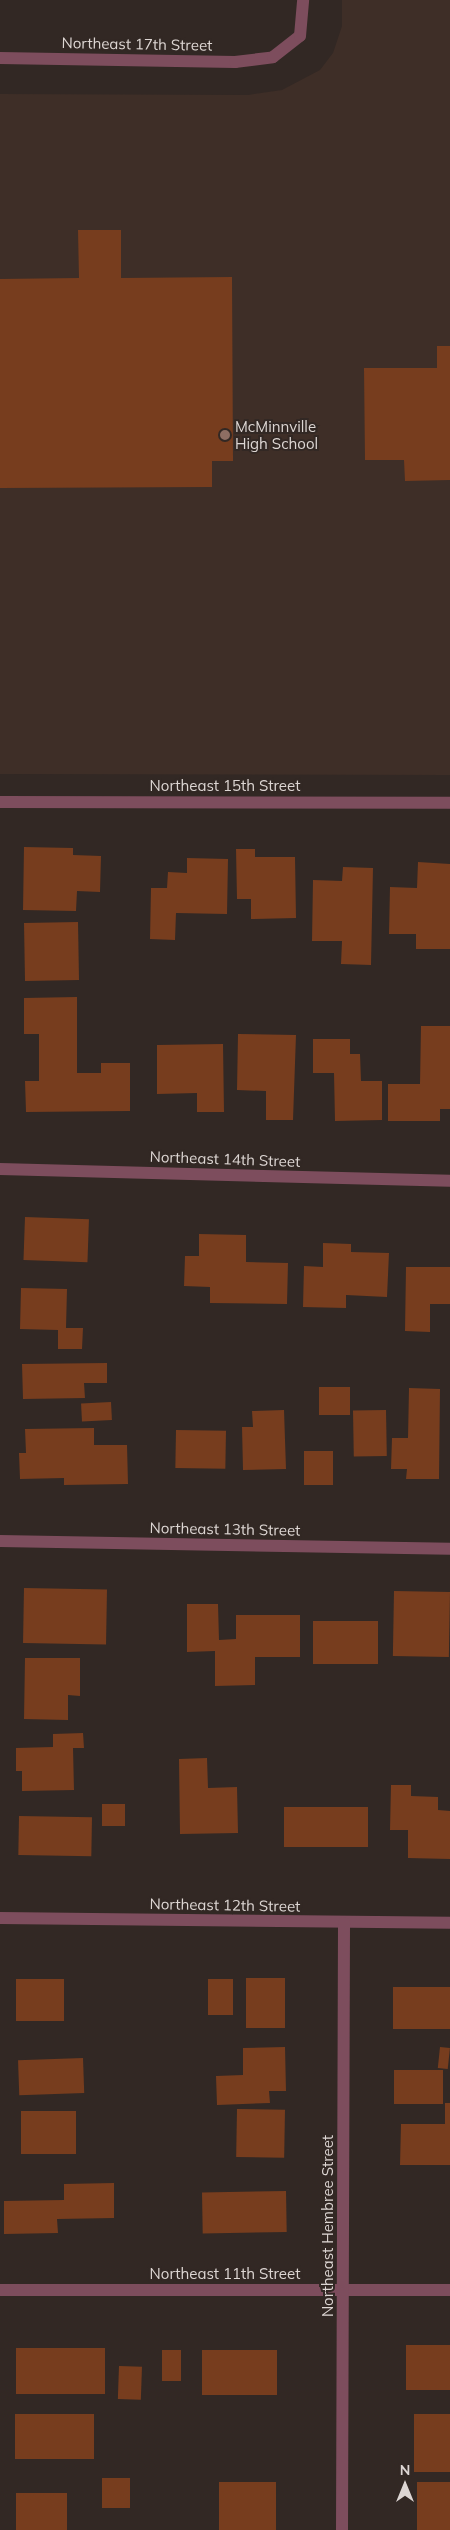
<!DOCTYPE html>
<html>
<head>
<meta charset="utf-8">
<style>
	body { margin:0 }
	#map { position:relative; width:450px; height:2530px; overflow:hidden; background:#322824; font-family:Mulish,sans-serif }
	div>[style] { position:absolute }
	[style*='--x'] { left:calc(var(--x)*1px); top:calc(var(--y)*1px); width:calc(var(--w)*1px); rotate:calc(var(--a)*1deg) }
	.built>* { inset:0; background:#3e2e27 }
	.building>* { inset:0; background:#773d1e; transform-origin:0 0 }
	.minor>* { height:12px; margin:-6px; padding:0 6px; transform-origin:6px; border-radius:6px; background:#7d4d5d }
	.dots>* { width:14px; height:14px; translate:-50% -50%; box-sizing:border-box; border:2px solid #322824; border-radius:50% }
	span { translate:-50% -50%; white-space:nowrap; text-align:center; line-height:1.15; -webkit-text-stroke:4px #322824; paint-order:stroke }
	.street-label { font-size:15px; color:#ddd6d3 }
	.poi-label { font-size:15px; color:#ddd6d3 }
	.left { translate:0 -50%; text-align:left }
	.north { position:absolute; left:380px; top:2460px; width:50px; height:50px; -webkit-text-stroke:4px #322824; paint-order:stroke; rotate:0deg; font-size:14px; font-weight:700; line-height:20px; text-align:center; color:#ddd6d3 }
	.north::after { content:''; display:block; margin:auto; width:18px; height:22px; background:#ddd6d3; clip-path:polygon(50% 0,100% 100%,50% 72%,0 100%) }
</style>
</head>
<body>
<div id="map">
	<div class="built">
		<div style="clip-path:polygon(342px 0,450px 0,450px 775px,0 774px,0 94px,248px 95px,282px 90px,320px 70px,333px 53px,342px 26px)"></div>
	</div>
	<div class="building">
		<div style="clip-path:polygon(78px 230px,121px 230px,121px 278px,232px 277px,233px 461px,212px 461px,212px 487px,0 488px,0 279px,79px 278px)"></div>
		<div style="clip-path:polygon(437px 346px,450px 346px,450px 480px,405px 481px,404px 460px,365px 460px,364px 368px,437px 368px)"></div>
		<div style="clip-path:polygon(24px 847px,73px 848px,73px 855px,101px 856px,100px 892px,77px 891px,76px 911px,23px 910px)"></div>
		<div style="clip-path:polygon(236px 849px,255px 849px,255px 857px,295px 857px,296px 918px,251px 919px,251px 899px,237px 899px)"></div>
		<div style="clip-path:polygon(187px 858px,228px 859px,227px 914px,176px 913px,175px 940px,150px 939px,151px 888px,167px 888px,168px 872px,187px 873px)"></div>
		<div style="clip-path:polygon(418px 862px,450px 864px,450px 949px,416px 949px,416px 934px,389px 934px,390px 887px,417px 888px)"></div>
		<div style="clip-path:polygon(343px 867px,373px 868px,371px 965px,341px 964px,342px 941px,312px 941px,313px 880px,342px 881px)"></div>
		<div style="left:78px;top:922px;width:58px;height:54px;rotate:89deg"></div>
		<div style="clip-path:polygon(77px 997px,77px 1073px,101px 1073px,101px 1063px,130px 1063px,130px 1111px,26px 1112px,25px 1081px,39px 1081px,39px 1034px,24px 1034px,24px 998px)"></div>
		<div style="clip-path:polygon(421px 1026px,450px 1026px,450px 1109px,440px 1109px,440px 1121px,388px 1121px,388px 1084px,420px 1084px)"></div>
		<div style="clip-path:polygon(238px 1034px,296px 1035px,293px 1120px,266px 1120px,266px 1091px,237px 1090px)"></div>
		<div style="clip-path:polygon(313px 1039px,350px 1039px,350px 1054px,360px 1054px,361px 1081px,382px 1081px,382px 1120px,335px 1121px,334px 1073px,313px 1073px)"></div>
		<div style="clip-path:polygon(223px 1044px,224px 1112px,197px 1112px,197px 1093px,157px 1094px,157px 1045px)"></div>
		<div style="left:25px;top:1217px;width:64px;height:43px;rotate:2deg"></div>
		<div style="clip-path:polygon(199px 1234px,246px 1235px,246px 1262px,288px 1263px,287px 1304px,210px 1303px,210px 1287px,184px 1286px,185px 1256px,199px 1256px)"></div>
		<div style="clip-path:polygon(323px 1243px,351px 1244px,351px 1252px,389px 1253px,387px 1297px,346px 1295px,346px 1308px,303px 1307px,304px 1266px,323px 1267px)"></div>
		<div style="clip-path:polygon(406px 1267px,450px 1267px,450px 1304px,430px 1304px,430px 1332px,405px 1331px)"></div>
		<div style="clip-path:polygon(21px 1288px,67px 1289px,66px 1328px,83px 1328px,82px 1349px,58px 1349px,58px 1330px,20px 1329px)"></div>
		<div style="clip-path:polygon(107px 1363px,107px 1383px,84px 1383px,85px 1398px,23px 1399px,22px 1364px)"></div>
		<div style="left:319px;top:1387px;width:31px;height:28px"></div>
		<div style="clip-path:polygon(409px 1388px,440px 1389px,439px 1479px,406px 1479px,407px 1469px,391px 1469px,392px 1438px,408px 1438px)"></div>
		<div style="left:111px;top:1402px;width:18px;height:30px;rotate:87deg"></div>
		<div style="clip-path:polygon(284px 1410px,286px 1469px,243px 1470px,242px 1427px,253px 1427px,252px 1411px)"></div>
		<div style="left:386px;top:1410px;width:46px;height:33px;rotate:89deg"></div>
		<div style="clip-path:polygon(94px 1428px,94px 1445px,127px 1445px,128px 1484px,64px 1485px,64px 1478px,20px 1479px,19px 1453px,26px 1453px,25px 1429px)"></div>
		<div style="left:176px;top:1430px;width:50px;height:38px;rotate:1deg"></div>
		<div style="left:304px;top:1451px;width:29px;height:34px"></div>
		<div style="left:24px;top:1588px;width:83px;height:55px;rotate:1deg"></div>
		<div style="left:394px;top:1591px;width:56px;height:65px;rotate:1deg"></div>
		<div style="clip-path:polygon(187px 1604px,218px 1604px,219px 1640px,236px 1639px,236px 1615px,300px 1615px,300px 1657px,255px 1657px,255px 1685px,215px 1686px,215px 1651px,187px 1652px)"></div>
		<div style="left:378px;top:1621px;width:43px;height:65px;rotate:90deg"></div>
		<div style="clip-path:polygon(25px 1658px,80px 1658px,80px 1696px,68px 1695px,68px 1720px,24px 1719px)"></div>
		<div style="clip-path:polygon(83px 1733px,84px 1748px,73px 1748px,74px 1790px,22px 1791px,22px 1771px,16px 1771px,16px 1748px,53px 1747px,53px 1734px)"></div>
		<div style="clip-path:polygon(207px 1758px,208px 1788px,237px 1787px,238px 1833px,180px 1834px,179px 1759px)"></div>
		<div style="clip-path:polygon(391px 1785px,411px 1785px,411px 1796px,438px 1797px,438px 1810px,450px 1811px,450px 1859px,408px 1858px,408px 1830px,390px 1830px)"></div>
		<div style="left:125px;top:1804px;width:22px;height:23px;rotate:90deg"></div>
		<div style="left:284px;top:1807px;width:84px;height:40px"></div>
		<div style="left:19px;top:1816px;width:73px;height:39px;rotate:1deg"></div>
		<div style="left:246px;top:1978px;width:39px;height:50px"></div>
		<div style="left:64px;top:1979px;width:42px;height:48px;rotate:90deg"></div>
		<div style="left:208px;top:1979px;width:25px;height:36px"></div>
		<div style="left:393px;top:1987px;width:57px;height:42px"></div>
		<div style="clip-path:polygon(285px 2047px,286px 2091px,269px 2091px,270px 2103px,217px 2105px,216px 2076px,243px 2075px,243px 2048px)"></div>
		<div style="left:440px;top:2047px;width:10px;height:21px;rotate:6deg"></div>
		<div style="left:83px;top:2058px;width:35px;height:65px;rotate:88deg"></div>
		<div style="left:394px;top:2070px;width:49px;height:34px"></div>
		<div style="clip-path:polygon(445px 2103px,450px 2103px,450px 2165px,400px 2165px,401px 2124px,445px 2124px)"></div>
		<div style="left:237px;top:2109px;width:48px;height:48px;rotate:1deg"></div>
		<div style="left:21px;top:2111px;width:55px;height:43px"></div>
		<div style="clip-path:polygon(114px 2183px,114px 2218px,57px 2219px,58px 2233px,4px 2234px,4px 2201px,64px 2200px,64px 2184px)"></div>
		<div style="left:286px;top:2191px;width:41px;height:84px;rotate:89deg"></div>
		<div style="left:406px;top:2345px;width:44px;height:45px"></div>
		<div style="left:16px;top:2348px;width:89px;height:46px"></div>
		<div style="left:162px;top:2350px;width:19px;height:31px"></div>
		<div style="left:202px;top:2350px;width:75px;height:45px"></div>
		<div style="left:119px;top:2366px;width:23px;height:33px;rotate:2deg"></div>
		<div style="left:15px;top:2414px;width:79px;height:45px"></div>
		<div style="left:414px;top:2414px;width:36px;height:58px"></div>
		<div style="left:102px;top:2478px;width:28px;height:30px"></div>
		<div style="left:219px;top:2482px;width:57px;height:48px"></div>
		<div style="left:417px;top:2482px;width:33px;height:48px"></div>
		<div style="left:16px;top:2493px;width:51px;height:37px"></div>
	</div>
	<div class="minor">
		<div style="--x:0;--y:58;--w:235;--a:1"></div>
		<div style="--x:235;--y:62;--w:38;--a:-7"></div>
		<div style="--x:273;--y:57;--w:34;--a:-38"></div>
		<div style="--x:300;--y:36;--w:36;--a:-85"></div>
		<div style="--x:0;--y:802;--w:450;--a:0.1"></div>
		<div style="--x:0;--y:1169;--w:450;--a:1.5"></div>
		<div style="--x:0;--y:1541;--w:450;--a:1"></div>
		<div style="--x:0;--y:1918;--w:450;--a:0.6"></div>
		<div style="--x:0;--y:2290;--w:450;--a:0"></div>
		<div style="--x:342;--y:2530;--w:607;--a:-89.81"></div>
	</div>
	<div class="dots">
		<div style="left:225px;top:435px;background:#8d6e63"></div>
	</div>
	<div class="street-label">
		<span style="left:137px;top:44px;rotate:1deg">Northeast 17th Street</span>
		<span style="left:225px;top:786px">Northeast 15th Street</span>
		<span style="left:225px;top:1159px;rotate:2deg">Northeast 14th Street</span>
		<span style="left:225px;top:1529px;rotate:1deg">Northeast 13th Street</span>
		<span style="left:225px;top:1905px;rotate:1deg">Northeast 12th Street</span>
		<span style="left:328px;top:2226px;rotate:-90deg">Northeast Hembree Street</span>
		<span style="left:225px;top:2274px">Northeast 11th Street</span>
	</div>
	<div class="poi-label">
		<span class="left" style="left:235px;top:435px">McMinnville<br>High School</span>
	</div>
	<div class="north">N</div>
</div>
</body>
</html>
